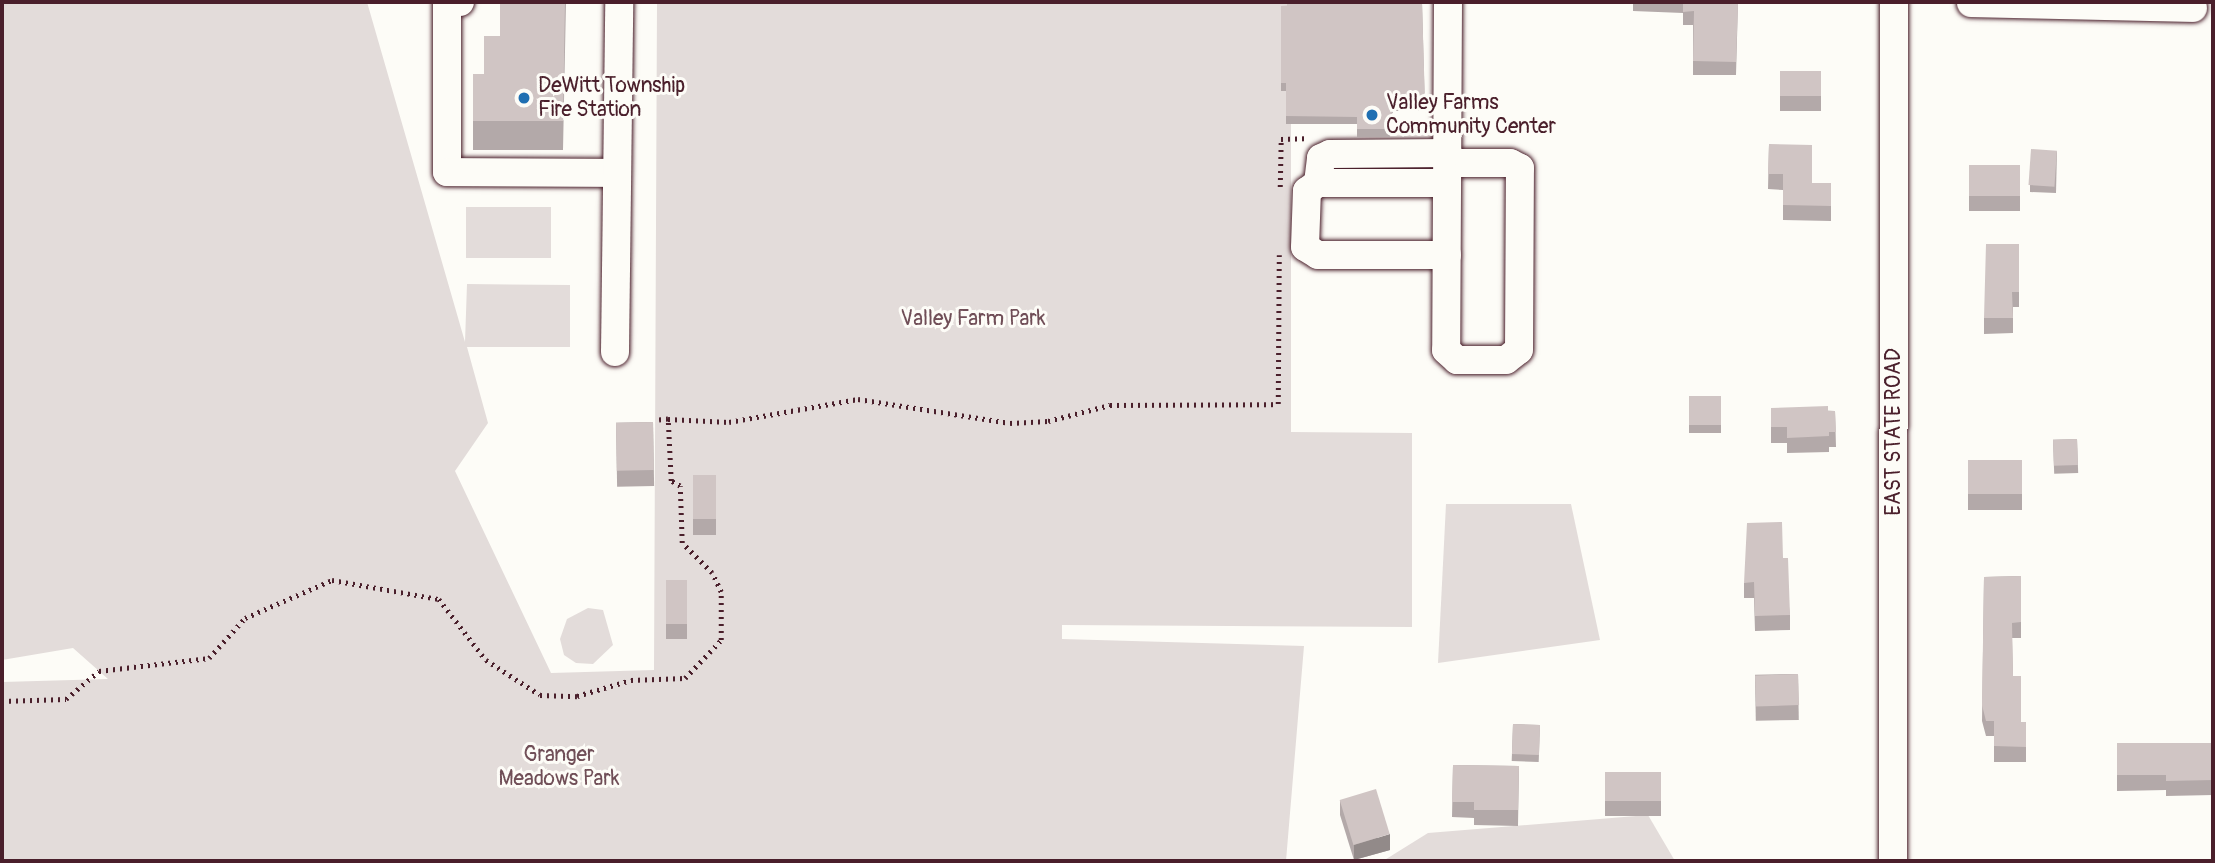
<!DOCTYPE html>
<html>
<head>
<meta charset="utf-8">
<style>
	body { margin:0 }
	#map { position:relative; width:2215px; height:863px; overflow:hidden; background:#fdfcf7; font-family:Pangolin,sans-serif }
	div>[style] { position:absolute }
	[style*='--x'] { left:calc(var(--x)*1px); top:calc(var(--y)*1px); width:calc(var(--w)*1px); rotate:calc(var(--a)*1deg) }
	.green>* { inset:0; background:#e3dcda; transform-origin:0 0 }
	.path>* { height:4.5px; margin-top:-2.25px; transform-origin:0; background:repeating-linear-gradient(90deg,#4a1f2b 0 2px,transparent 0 7px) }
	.roads { filter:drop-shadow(0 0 2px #4a1f2b) drop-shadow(0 0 2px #4a1f2b) }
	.minor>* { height:28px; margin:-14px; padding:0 14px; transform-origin:14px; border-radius:14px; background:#fdfcf7 }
	.wall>* { inset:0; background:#b3a9a9; transform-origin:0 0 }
	.shaded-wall>* { inset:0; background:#928a89 }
	.building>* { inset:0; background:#d0c5c4; transform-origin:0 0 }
	.dots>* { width:19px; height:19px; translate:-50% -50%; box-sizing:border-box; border:4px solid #fdfcf7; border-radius:50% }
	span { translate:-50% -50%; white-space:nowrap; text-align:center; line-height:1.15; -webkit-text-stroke:6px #fdfcf7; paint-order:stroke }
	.poi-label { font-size:21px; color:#4a1f2b }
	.left { translate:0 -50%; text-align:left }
	.park-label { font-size:21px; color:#704e57 }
	.street-label { font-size:21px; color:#4a1f2b }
	.frame { position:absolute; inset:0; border:4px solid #4a1f2b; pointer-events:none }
</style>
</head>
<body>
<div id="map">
	<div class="green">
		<div style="clip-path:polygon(2px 2px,367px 2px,465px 342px,467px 284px,570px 285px,570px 347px,467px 347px,488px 423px,455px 471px,551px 673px,654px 670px,657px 2px,1291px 2px,1291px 432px,1412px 433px,1412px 627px,1062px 625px,1062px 639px,1304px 646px,1286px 861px,2px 861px,2px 682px,108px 679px,73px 648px,2px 660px)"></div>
		<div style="left:551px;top:207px;width:51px;height:85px;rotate:90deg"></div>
		<div style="clip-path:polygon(1446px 504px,1571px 504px,1600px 640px,1438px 663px)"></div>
		<div style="clip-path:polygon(588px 608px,603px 610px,613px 645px,593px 664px,576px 663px,564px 655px,560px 639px,567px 619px)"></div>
		<div style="clip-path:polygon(1648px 815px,1675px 861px,1383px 861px,1428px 833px)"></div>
	</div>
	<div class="path">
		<div style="--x:1280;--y:187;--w:48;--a:-88.8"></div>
		<div style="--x:1281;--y:139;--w:24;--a:-2"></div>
		<div style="--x:668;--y:419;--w:61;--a:2.8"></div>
		<div style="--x:729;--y:422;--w:131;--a:-10.1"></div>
		<div style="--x:858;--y:399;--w:154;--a:9"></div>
		<div style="--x:1010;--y:423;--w:38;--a:-3"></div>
		<div style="--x:1048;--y:421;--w:64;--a:-14.5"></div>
		<div style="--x:1110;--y:405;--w:168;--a:-0.3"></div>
		<div style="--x:1278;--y:404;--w:149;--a:-89.6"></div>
		<div style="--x:2;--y:701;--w:64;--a:-1.8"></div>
		<div style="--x:66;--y:699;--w:43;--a:-40.3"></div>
		<div style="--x:99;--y:671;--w:111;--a:-6.7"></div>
		<div style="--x:209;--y:658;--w:54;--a:-48"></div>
		<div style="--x:245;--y:618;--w:95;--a:-23.6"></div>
		<div style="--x:332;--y:580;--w:109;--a:10.1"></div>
		<div style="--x:439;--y:599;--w:77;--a:52.4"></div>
		<div style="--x:486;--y:660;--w:64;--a:32.9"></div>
		<div style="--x:540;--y:695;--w:37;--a:2"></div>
		<div style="--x:577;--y:696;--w:56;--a:-16.5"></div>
		<div style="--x:631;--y:680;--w:54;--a:-2.1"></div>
		<div style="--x:685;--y:678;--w:52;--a:-46.5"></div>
		<div style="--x:721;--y:640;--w:48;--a:-90"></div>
		<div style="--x:721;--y:592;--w:21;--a:-115"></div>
		<div style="--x:712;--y:573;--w:42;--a:-135"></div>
		<div style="--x:682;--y:543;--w:57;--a:-92"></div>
		<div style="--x:680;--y:486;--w:10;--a:-151"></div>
		<div style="--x:671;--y:481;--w:62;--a:-92.8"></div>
		<div style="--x:668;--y:419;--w:9;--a:174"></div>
	</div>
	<div class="roads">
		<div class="minor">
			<div style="--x:460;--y:2;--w:13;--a:180"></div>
			<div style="--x:447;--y:2;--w:170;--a:90"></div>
			<div style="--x:447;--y:172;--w:170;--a:0.3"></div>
			<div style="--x:1448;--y:2;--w:348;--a:90.3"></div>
			<div style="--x:1446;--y:350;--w:15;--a:42"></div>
			<div style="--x:1457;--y:360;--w:49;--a:0"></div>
			<div style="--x:1506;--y:360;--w:16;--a:-38"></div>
			<div style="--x:1519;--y:350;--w:182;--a:-89.7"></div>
			<div style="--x:1520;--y:168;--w:11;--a:-153"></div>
			<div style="--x:1510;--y:163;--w:62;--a:180"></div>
			<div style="--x:1971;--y:3;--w:222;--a:1.3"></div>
			<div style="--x:1318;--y:183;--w:25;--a:-83"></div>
			<div style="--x:1321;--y:158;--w:10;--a:-24"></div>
			<div style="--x:1330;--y:154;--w:118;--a:-0.5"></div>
			<div style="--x:1447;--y:255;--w:129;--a:180"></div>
			<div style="--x:1318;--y:255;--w:15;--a:-148"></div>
			<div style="--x:1305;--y:247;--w:56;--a:-88"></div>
			<div style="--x:1307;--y:191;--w:14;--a:-36"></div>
			<div style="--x:1318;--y:183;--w:129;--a:0"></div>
			<div style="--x:615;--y:352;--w:350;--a:-89.3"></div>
			<div style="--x:1893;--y:861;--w:859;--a:-89.93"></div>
		</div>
	</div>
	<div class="wall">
		<div style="clip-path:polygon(566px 2px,563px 150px,473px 150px,473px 74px,484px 74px,500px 36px)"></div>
		<div style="clip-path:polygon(1422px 2px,1425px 111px,1393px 111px,1390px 137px,1357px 137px,1357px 124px,1286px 124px,1286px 91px,1281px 91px,1281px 6px)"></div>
		<div style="clip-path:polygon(1633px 2px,1738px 2px,1736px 75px,1693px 75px,1693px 25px,1683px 25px,1683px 13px,1633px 11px)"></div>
		<div style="left:1780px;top:71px;width:41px;height:40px"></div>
		<div style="clip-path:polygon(1769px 144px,1812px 183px,1831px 183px,1831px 221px,1783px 220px,1783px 190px,1768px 189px)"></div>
		<div style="clip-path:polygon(2057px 151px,2056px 193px,2030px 192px,2030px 185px)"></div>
		<div style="left:2020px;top:165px;width:46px;height:51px;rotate:90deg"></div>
		<div style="clip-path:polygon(2019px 244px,2019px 307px,2013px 307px,2013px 333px,1984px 334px,1984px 318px)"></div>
		<div style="left:1689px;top:396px;width:32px;height:37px"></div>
		<div style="clip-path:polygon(1771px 408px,1835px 411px,1836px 447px,1829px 447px,1829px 452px,1787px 453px,1787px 443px,1771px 443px)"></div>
		<div style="left:653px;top:422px;width:64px;height:37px;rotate:89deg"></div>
		<div style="left:2077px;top:439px;width:34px;height:24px;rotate:88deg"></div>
		<div style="left:1968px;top:460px;width:54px;height:50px"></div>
		<div style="left:693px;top:475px;width:23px;height:60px"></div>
		<div style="clip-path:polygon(1783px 558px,1790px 615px,1790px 630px,1755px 631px,1754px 598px,1744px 598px,1744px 583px)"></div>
		<div style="clip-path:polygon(2021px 576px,2021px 638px,2012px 638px,2013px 676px,2021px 722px,2026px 722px,2026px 762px,1994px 762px,1994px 736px,1986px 736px,1982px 721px,1984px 577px)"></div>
		<div style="left:666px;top:580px;width:21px;height:59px"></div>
		<div style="left:1798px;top:674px;width:46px;height:43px;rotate:89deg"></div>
		<div style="left:1513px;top:724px;width:27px;height:37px;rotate:2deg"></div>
		<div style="clip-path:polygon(2117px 743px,2213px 743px,2213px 795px,2166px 796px,2166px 790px,2117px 791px)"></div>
		<div style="clip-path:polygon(1453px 765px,1519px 766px,1518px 826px,1474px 825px,1474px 818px,1452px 817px)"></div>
		<div style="left:1661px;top:772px;width:44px;height:56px;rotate:90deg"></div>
		<div style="clip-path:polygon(1340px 800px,1390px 850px,1354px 860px,1340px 815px)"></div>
	</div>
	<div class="shaded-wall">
		<div style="clip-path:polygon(1390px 834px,1390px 850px,1354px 860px,1354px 845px)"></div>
	</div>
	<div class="building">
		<div style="clip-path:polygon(500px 2px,565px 2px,563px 121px,473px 121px,473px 74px,484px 74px,484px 36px,500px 36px)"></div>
		<div style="clip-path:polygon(1287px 2px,1422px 2px,1425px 103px,1393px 103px,1390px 129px,1357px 129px,1357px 117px,1286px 116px,1286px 83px,1281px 83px,1281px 6px,1287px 6px)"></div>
		<div style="clip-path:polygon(1683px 2px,1738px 2px,1736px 62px,1693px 61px,1694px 11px,1683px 12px)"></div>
		<div style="left:1780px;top:71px;width:41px;height:25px"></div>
		<div style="clip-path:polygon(1769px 144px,1812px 145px,1812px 183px,1831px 183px,1831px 206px,1783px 205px,1783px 174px,1768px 174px)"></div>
		<div style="left:2031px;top:149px;width:26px;height:36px;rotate:4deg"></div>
		<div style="left:2020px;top:165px;width:31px;height:51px;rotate:90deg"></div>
		<div style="clip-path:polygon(1986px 244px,2019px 244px,2019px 292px,2012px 292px,2013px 318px,1984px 318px)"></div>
		<div style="left:1689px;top:396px;width:32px;height:29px"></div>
		<div style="clip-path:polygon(1828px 406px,1828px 411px,1835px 411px,1836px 432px,1829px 432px,1829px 436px,1787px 438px,1787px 427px,1771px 427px,1771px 408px)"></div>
		<div style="left:653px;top:422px;width:48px;height:37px;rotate:89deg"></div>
		<div style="left:2077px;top:439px;width:26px;height:24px;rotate:88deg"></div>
		<div style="left:1968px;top:460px;width:54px;height:34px"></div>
		<div style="left:693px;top:475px;width:23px;height:44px"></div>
		<div style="clip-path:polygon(1782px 522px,1783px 558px,1788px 558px,1790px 615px,1755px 616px,1754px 582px,1744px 583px,1747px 523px)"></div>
		<div style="clip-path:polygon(2021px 576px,2021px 622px,2012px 623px,2013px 676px,2021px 676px,2021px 722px,2026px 722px,2026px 747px,1994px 746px,1994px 721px,1986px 721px,1982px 705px,1984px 577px)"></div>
		<div style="left:666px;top:580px;width:21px;height:44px"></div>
		<div style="left:1798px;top:674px;width:31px;height:43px;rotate:88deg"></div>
		<div style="left:1513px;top:724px;width:27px;height:30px;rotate:2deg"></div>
		<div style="clip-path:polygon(2117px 743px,2213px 743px,2213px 780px,2166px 781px,2166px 775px,2117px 775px)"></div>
		<div style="clip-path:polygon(1453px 765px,1519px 766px,1518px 810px,1474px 810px,1474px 802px,1452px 802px)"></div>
		<div style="left:1661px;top:772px;width:29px;height:56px;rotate:90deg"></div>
		<div style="left:1376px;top:789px;width:47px;height:38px;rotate:73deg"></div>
	</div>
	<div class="dots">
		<div style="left:524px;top:98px;background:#1f6fb2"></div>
		<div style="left:1372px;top:115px;background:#1f6fb2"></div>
	</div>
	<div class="poi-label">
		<span class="left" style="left:538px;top:98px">DeWitt Township<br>Fire Station</span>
		<span class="left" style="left:1386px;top:115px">Valley Farms<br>Community Center</span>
	</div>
	<div class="park-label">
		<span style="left:973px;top:319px">Valley Farm Park</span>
		<span style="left:559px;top:767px">Granger<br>Meadows Park</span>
	</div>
	<div class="street-label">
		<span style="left:1894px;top:432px;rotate:-90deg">EAST STATE ROAD</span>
	</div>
	<div class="frame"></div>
</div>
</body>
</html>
